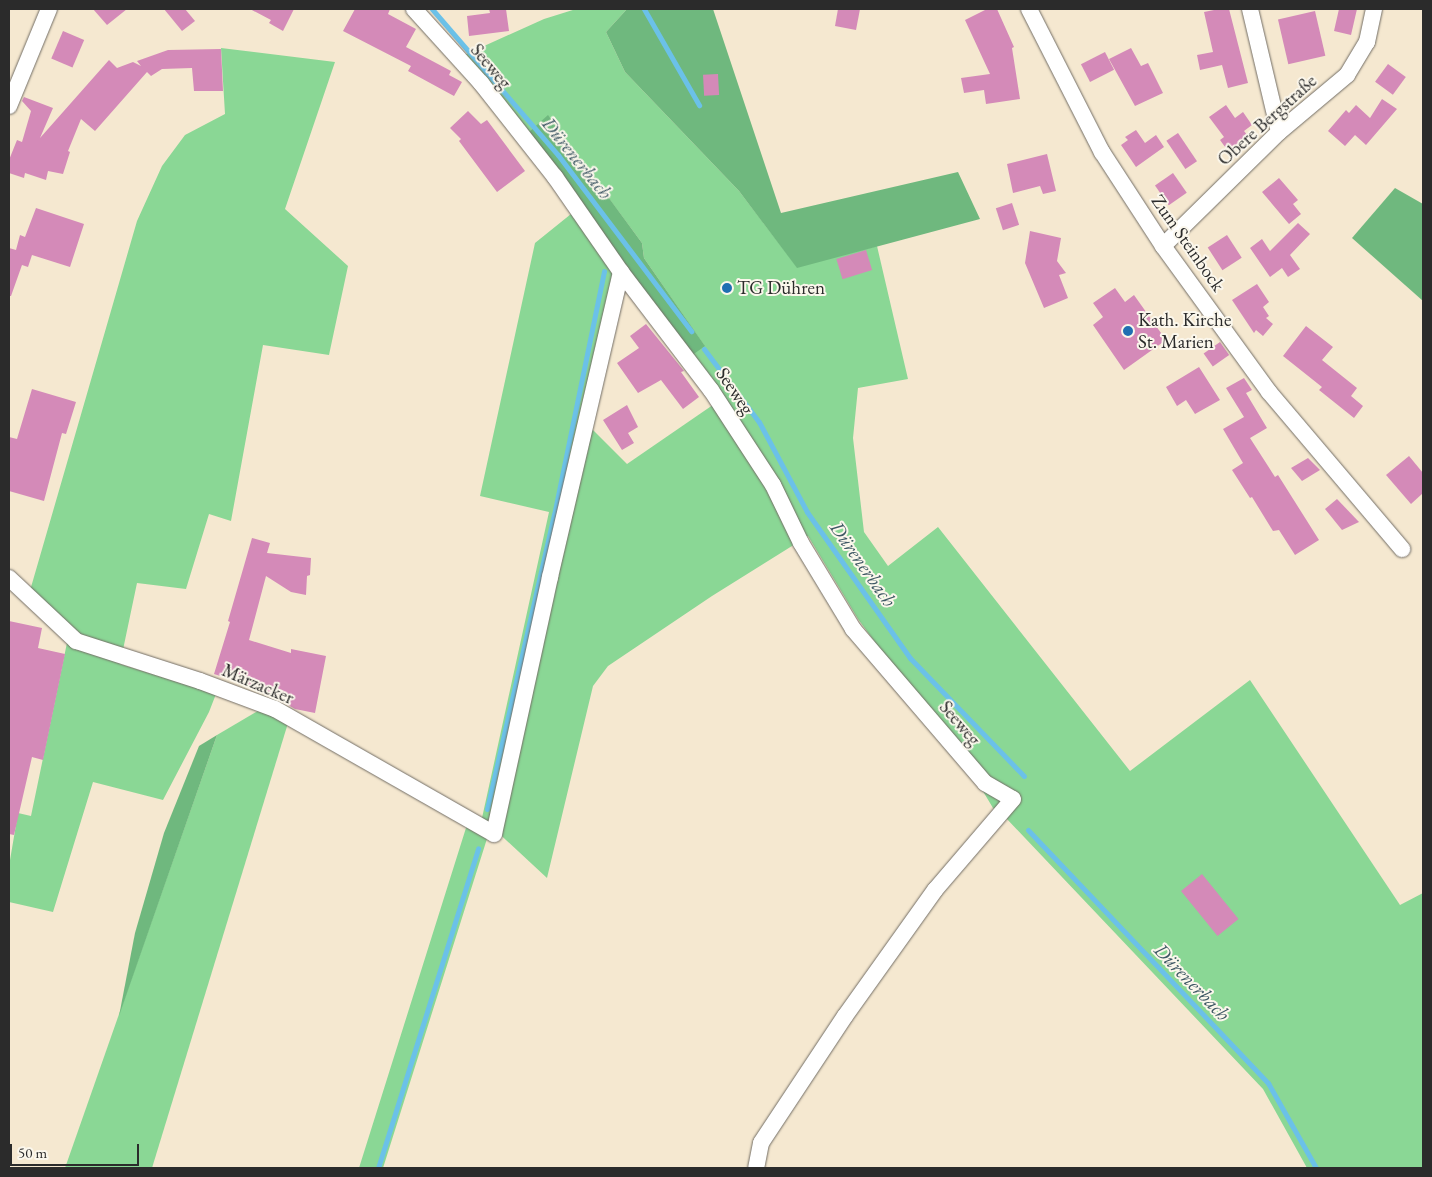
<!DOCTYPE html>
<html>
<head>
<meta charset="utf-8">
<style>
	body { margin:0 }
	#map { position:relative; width:1432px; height:1177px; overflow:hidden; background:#f5e8d0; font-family:"EB Garamond",serif }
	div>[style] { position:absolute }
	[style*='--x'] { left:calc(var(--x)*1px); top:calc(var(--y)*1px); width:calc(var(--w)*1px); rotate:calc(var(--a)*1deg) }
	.green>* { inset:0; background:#8ad795 }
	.forest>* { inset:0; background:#6fb87e }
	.stream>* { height:5px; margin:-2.5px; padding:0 2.5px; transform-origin:2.5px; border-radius:2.5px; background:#6bc1e8 }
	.building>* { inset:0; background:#d48ab8; transform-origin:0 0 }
	.roads { filter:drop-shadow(0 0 1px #726d65) drop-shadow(0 0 1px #726d65) }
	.minor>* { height:16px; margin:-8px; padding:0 8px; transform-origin:8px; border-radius:8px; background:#fff }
	.dots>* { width:14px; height:14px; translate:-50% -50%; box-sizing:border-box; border:2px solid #fbf7ec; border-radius:50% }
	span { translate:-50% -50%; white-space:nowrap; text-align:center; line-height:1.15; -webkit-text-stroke:4px #fbf7ec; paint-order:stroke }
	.street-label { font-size:19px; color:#2b2b2b }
	.poi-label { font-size:19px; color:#2b2b2b }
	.left { translate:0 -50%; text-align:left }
	.water-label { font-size:20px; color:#3e5864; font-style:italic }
	.frame { position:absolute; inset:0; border:10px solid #2b2b2b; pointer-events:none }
	.scale { position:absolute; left:10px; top:1144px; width:129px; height:22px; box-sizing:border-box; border:2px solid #2b2b2b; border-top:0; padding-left:6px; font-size:15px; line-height:18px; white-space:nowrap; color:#2b2b2b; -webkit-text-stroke:4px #fbf7ec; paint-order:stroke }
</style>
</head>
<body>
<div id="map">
	<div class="green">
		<div style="clip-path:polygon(576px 9px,627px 9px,606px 32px,625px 72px,739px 191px,797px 267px,877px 246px,908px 379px,858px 388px,853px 438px,864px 532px,888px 566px,938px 527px,1130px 771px,1250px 680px,1400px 905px,1423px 893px,1423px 1168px,1307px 1168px,1263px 1089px,1006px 818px,993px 808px,978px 783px,858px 619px,808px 536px,712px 596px,608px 666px,593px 686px,547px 878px,491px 826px,383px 1168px,359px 1168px,471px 812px,482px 818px,549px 512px,480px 496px,535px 243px,571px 214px,617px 276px,581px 418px,627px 464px,723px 398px,691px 356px,704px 345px,644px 258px,642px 243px,548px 116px,520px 140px,462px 56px,544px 19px)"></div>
		<div style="clip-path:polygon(221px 48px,335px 62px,285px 209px,348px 266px,329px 355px,263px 345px,231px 521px,209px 514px,186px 589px,137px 583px,120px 664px,216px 694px,209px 712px,163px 800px,93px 782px,53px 912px,9px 902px,9px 866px,18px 813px,31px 816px,68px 638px,27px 601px,137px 221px,162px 166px,185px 135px,225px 114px)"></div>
		<div style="clip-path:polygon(261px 709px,288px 723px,152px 1168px,65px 1168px,217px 735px)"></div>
	</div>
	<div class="forest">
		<div style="clip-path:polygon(627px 9px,713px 9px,781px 213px,958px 172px,980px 219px,797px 268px,739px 191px,625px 72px,606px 32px)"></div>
		<div style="clip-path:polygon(548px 115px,642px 243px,644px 258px,705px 346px,691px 356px,617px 276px,520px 140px)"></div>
		<div style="clip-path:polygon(1395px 188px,1423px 204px,1423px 301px,1352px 238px)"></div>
		<div style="clip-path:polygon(217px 735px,119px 1016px,135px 933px,164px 833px,199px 746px)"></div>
	</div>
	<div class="stream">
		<div style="--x:432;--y:9;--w:193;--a:49.2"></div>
		<div style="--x:558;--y:155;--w:221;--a:52.9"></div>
		<div style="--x:644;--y:9;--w:111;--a:60.2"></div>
		<div style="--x:704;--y:349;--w:91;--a:53"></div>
		<div style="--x:759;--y:422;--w:102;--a:61.9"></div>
		<div style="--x:807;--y:512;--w:179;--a:54.8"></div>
		<div style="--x:910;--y:658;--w:164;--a:46"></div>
		<div style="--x:487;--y:809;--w:302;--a:-77.2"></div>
		<div style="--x:554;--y:515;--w:249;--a:-78.4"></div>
		<div style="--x:1028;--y:830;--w:349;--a:46.5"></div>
		<div style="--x:1268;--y:1083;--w:98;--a:60.5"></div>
		<div style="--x:378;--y:1168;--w:335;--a:-72.6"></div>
	</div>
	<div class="building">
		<div style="clip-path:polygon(93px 9px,127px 9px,107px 25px)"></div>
		<div style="clip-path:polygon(164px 9px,185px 9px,195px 21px,182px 31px)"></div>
		<div style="clip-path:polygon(250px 9px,294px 9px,283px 31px,269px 23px,271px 20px)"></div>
		<div style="clip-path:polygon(355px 9px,390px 9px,388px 14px,416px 29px,406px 47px,451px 71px,449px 75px,462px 82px,454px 96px,408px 71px,411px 66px,343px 31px)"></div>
		<div style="clip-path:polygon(489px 9px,506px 9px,509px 31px,469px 36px,467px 16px,490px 13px)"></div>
		<div style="clip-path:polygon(838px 9px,860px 9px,856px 30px,835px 26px)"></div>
		<div style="clip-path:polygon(987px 9px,997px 9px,1014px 47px,1012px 48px,1020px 99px,986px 104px,984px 90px,964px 93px,961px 78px,990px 74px,965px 20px)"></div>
		<div style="clip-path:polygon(1219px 9px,1229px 9px,1248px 83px,1228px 88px,1222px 65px,1200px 70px,1197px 55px,1213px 52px,1204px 12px)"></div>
		<div style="clip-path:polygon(1339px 9px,1357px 9px,1351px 35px,1334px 31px)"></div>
		<div style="left:1315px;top:11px;width:46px;height:38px;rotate:77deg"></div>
		<div style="left:63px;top:31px;width:23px;height:30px;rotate:23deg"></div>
		<div style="clip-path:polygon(1131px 48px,1141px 66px,1148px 63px,1163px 93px,1135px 106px,1109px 59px)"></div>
		<div style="clip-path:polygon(221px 49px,223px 91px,194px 91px,192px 68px,162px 69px,151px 76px,147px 72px,95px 131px,81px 119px,68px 151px,70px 152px,63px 174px,48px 171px,46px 180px,25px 173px,24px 178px,9px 173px,9px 160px,17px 140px,22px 142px,31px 111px,22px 101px,24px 97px,53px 108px,40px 138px,109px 60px,117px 68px,133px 62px,141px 66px,137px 61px,168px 50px)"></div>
		<div style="left:1105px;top:52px;width:20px;height:27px;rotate:63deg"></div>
		<div style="left:1388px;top:64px;width:22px;height:22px;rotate:36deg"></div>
		<div style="left:718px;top:74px;width:21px;height:15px;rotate:87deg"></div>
		<div style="clip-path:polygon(1382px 99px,1397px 109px,1366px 145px,1355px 135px,1345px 146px,1328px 131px,1346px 110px,1349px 113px,1356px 105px,1370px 118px)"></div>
		<div style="clip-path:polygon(1226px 105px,1235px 118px,1243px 112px,1252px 125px,1244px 131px,1248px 136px,1228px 151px,1220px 140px,1224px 137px,1209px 117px)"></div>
		<div style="clip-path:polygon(468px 111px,481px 124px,487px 120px,525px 171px,497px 192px,459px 141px,461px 139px,450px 128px)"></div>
		<div style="clip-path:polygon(1136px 130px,1145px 143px,1156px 135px,1164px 147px,1136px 167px,1121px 145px,1128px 140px,1125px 137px)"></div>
		<div style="left:1178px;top:133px;width:34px;height:14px;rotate:56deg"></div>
		<div style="clip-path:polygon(1047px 154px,1056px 191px,1043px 194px,1040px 186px,1013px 193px,1007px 164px)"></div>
		<div style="left:1173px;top:173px;width:24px;height:22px;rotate:55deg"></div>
		<div style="clip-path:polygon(1279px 178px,1298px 200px,1293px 204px,1301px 214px,1289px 224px,1262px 192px)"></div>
		<div style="left:1012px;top:203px;width:23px;height:17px;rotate:72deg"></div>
		<div style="clip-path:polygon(36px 208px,84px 224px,70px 267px,32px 255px,28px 267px,22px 265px,11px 296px,9px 296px,9px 248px,16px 250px,20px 235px,25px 237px)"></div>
		<div style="clip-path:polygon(1298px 223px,1310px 234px,1290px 255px,1300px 269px,1288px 277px,1282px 268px,1270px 277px,1250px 248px,1262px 239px,1270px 251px)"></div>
		<div style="clip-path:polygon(1030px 231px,1061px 238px,1057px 261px,1066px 273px,1059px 275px,1068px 298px,1044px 308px,1025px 263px)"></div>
		<div style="left:1227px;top:235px;width:27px;height:23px;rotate:57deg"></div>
		<div style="left:866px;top:250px;width:21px;height:31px;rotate:73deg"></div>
		<div style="clip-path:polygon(1257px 284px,1269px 302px,1263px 307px,1269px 316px,1266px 318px,1273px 324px,1263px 336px,1256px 330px,1254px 333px,1232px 300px)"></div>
		<div style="clip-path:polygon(1115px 288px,1125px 302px,1134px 295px,1166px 340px,1124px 370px,1093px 325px,1103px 317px,1093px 303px)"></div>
		<div style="clip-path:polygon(646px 324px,684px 371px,681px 372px,699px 397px,683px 409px,661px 380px,638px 393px,617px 363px,639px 348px,630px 336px)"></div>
		<div style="clip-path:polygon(1306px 326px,1333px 347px,1322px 360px,1357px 388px,1351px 396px,1363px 406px,1354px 418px,1319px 390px,1322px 387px,1283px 356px)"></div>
		<div style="left:1220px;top:342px;width:16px;height:20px;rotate:55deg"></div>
		<div style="clip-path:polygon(1199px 367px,1220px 400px,1195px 414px,1186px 400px,1177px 406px,1166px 387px)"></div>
		<div style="clip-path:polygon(1244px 378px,1252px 390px,1246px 393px,1267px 428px,1250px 438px,1275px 477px,1278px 475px,1319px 540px,1295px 555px,1279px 530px,1273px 531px,1252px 497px,1250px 498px,1232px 470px,1243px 463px,1223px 429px,1244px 417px,1226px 388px)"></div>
		<div style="clip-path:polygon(32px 389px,76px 402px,66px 434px,62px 433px,44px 501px,9px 491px,9px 437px,17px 439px)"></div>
		<div style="clip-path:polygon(627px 405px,638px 427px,628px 433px,634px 443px,622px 450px,603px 420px)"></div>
		<div style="clip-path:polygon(1409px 456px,1423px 473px,1423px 493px,1411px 504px,1386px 475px)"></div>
		<div style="clip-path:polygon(1308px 458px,1320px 470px,1302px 481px,1291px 468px)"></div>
		<div style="clip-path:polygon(1337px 499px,1359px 522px,1342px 530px,1325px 509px)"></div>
		<div style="clip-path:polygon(252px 538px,270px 543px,267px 553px,311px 558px,310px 575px,307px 576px,306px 595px,291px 592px,266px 576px,249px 640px,291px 653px,291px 649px,326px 656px,315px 713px,295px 709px,281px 701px,282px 696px,214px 674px,230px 622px,228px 621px)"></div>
		<div style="clip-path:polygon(9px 621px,42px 628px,38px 648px,65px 654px,43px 760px,32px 757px,14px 835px,9px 834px)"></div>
		<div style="left:1202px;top:874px;width:58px;height:27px;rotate:51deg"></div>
	</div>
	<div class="roads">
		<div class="minor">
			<div style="--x:414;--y:9;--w:100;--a:47.8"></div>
			<div style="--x:481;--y:83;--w:120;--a:51.8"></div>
			<div style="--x:555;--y:177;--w:116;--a:55.2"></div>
			<div style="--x:621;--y:272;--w:148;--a:52.7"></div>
			<div style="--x:711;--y:390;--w:113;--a:56.9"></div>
			<div style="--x:773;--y:485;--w:64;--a:64.2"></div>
			<div style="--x:801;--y:543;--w:100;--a:58.8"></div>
			<div style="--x:853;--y:629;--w:203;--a:49.4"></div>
			<div style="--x:985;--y:783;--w:32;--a:30"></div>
			<div style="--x:1013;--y:799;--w:120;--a:130.6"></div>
			<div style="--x:935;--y:890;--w:155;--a:125.5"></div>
			<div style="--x:845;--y:1016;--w:152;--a:123.5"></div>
			<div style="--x:761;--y:1143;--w:25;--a:101"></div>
			<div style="--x:1029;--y:9;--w:161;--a:63"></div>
			<div style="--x:1102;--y:152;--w:112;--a:57"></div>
			<div style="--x:1163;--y:246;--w:180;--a:54"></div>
			<div style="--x:1269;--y:392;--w:206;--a:49.7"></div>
			<div style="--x:1250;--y:9;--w:126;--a:76.7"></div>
			<div style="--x:9;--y:106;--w:105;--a:-67.6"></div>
			<div style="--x:1163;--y:246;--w:163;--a:-44.5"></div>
			<div style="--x:1279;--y:132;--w:89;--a:-40"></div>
			<div style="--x:1347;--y:75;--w:39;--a:-59"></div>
			<div style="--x:1367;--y:42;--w:34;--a:-78"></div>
			<div style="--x:9;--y:578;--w:92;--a:43.2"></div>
			<div style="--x:76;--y:641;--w:130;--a:17.9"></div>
			<div style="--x:200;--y:681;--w:80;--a:20.5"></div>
			<div style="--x:275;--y:709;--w:252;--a:29.7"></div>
			<div style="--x:494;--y:834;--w:263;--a:-77.7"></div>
			<div style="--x:550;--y:577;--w:313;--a:-76.9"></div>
		</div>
	</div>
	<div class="dots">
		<div style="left:727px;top:288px;background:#1f6fb2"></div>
		<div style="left:1128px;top:331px;background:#1f6fb2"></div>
	</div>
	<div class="street-label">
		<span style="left:491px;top:66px;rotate:50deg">Seeweg</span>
		<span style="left:1267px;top:120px;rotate:-42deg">Obere Bergstraße</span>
		<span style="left:1188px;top:243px;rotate:55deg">Zum Steinbock</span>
		<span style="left:735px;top:391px;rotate:56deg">Seeweg</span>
		<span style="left:258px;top:684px;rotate:23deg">Märzacker</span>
		<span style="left:960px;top:723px;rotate:49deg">Seeweg</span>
	</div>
	<div class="poi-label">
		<span class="left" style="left:737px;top:288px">TG Dühren</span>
		<span class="left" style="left:1138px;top:331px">Kath. Kirche<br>St. Marien</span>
	</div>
	<div class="water-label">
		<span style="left:577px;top:158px;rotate:51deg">Dürenerbach</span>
		<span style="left:863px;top:564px;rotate:55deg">Dürenerbach</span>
		<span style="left:1192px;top:982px;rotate:46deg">Dürenerbach</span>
	</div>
	<div class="frame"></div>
	<div class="scale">50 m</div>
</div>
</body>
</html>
